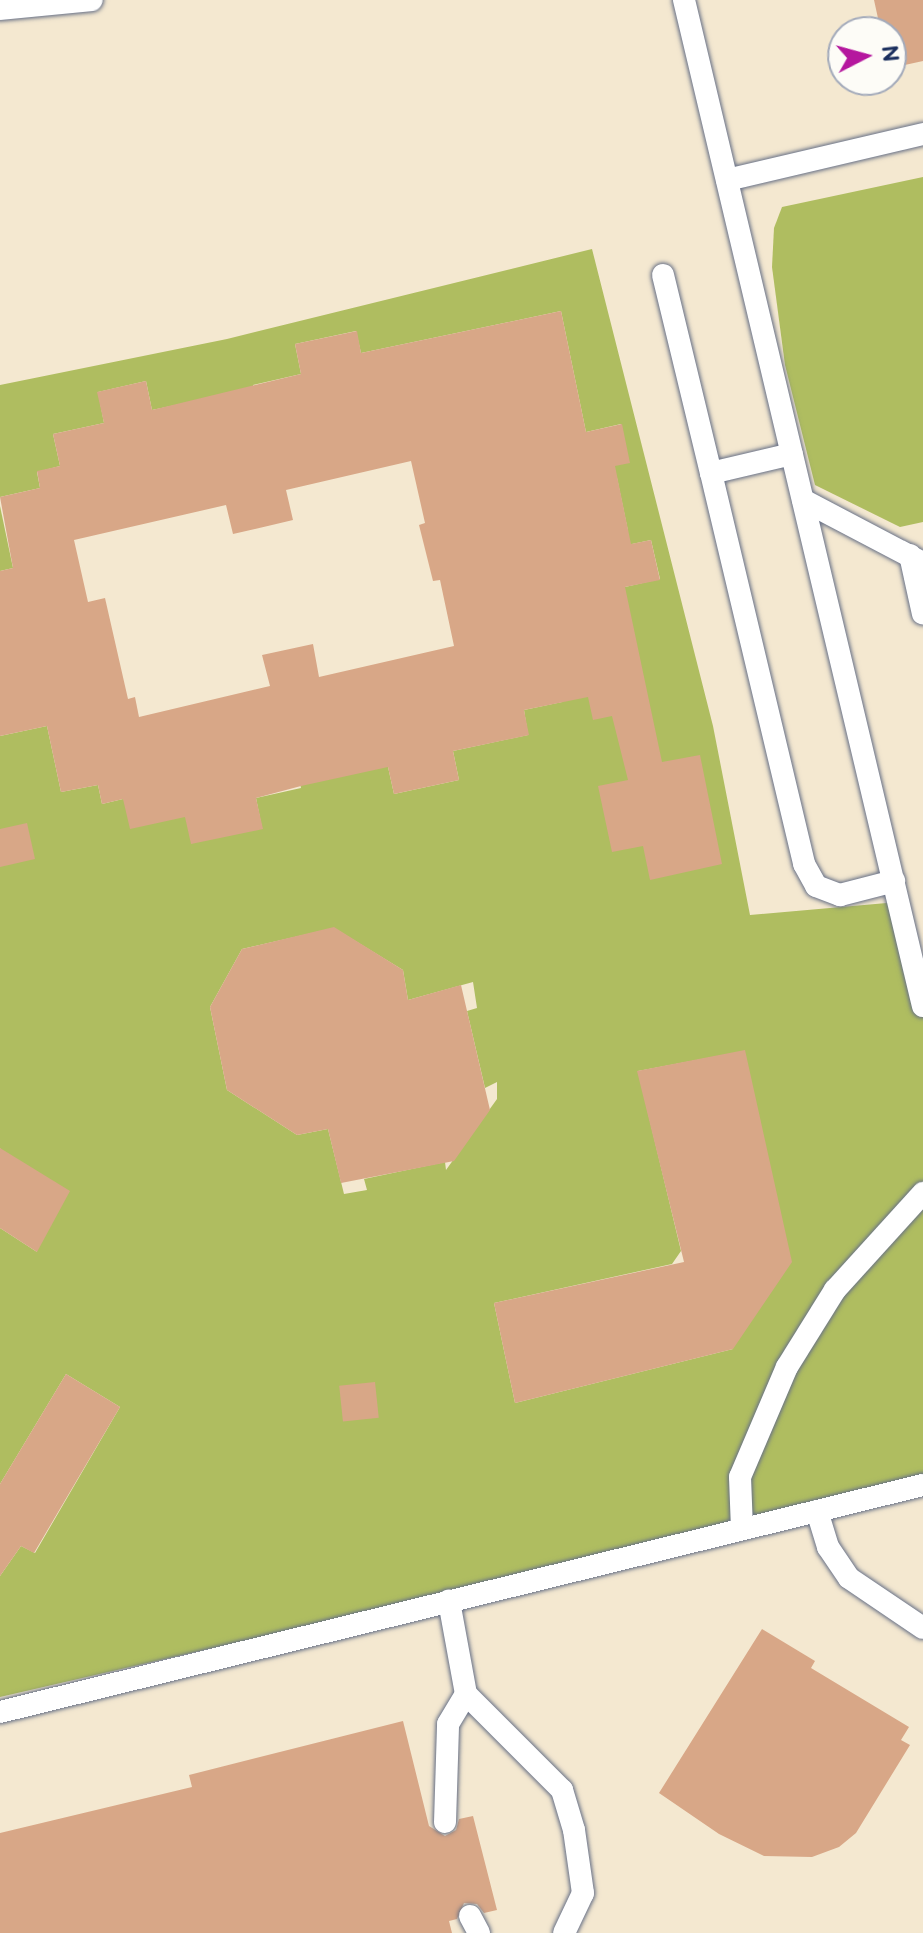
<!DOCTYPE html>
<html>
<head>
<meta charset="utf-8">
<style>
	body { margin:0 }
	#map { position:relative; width:923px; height:1933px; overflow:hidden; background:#f4e8d0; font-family:"Balsamiq Sans",sans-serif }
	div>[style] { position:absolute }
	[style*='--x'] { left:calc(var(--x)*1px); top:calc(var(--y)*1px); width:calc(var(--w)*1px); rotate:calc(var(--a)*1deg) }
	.green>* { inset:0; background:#afbd60 }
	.building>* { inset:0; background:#d8a787; transform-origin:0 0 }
	.roads { filter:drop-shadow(0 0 2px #677086) drop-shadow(0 0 2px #677086) }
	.service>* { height:22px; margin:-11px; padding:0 11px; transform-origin:11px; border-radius:11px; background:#fff }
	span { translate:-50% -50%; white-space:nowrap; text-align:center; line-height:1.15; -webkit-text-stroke:8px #fdfcf7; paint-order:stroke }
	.north { position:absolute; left:827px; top:16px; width:80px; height:80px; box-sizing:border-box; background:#fdfcf7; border:2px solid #a3aaba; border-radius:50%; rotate:84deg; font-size:22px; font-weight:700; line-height:32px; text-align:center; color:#1b2f5e }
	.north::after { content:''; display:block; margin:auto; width:28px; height:36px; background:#b5179e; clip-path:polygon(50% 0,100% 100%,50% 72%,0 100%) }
</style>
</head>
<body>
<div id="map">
	<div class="green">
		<div style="clip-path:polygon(923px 177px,923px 522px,900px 527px,815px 485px,785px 365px,772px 267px,774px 228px,782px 207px)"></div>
		<div style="clip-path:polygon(evenodd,592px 249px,713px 726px,750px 915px,898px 902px,923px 1015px,923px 1484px,0 1697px,0 1576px,21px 1546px,35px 1553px,120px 1407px,66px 1374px,0 1484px,0 1228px,37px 1252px,0 1148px,0 736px,47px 726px,61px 792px,98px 785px,102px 804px,123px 799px,185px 817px,262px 828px,256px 798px,301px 788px,287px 719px,388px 767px,394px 794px,459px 780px,453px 751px,528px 735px,524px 710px,562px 702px,625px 587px,660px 579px,651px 540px,613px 548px,628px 531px,617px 478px,600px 482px,621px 424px,586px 432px,561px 311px,361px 353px,356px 331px,295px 344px,301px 374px,253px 385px,268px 458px,209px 398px,152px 410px,146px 381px,98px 392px,104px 423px,53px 434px,60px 466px,37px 472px,40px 488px,0 497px,0 385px,227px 339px,592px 249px,334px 928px,403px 970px,408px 1000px,473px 982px,477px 1008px,467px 1011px,485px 1088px,497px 1082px,497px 1099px,446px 1170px,445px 1162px,364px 1179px,367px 1190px,344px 1194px,328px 1129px,297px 1135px,227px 1090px,210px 1007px,242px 949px,334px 928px,592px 249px,745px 1051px,733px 1349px,515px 1403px,494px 1303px,672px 1264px,681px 1251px,638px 1071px,745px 1051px)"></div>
		<div style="clip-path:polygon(0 506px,13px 568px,0 571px)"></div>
	</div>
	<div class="building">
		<div style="clip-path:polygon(874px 0,923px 0,923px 61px,891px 68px,891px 32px,881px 32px)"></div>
		<div style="clip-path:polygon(evenodd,561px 311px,586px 432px,622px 424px,630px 463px,615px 466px,631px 544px,651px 540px,660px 580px,625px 587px,662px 762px,700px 755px,722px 864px,650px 880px,643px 846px,612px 852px,598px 786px,628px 780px,612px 716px,593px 720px,588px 697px,524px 710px,529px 735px,453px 751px,459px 780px,394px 794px,388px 767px,301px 786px,256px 798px,263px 829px,191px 844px,185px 817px,130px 829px,123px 799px,102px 804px,98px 785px,61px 792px,47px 726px,0 736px,0 571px,13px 568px,0 497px,40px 488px,37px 471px,60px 466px,53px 434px,104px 423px,97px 392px,146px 381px,152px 410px,301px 374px,295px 344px,357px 331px,361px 353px,561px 311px,411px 461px,425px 523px,419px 525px,433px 581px,440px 580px,454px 646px,319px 677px,313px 644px,262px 655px,270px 686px,139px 717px,135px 697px,128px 699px,105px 598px,88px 602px,74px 540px,226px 505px,233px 534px,272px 525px,293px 520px,286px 490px,411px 461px)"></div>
		<div style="clip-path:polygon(27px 823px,35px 859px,0 867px,0 829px)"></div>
		<div style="clip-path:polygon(334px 927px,403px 970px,408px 1000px,461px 985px,490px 1110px,454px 1161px,341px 1183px,328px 1129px,297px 1135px,227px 1090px,210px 1007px,242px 949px)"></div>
		<div style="clip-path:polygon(745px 1050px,792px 1262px,733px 1349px,515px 1403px,494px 1303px,684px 1262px,637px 1071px)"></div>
		<div style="clip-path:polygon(0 1148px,70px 1191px,37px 1252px,0 1228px)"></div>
		<div style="clip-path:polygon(66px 1374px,120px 1407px,34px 1553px,21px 1546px,0 1576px,0 1484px)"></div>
		<div style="left:375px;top:1382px;width:36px;height:36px;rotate:84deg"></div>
		<div style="clip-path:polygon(762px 1629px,815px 1661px,811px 1668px,909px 1727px,901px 1740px,910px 1745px,856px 1833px,839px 1847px,812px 1857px,764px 1856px,719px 1834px,659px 1793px)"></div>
		<div style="clip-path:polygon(403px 1721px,429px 1826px,445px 1836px,456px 1830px,459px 1819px,473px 1816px,497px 1910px,484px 1913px,477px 1904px,464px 1903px,457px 1919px,449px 1921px,452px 1933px,0 1933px,0 1833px,192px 1787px,189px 1775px)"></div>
	</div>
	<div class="roads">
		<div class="service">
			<div style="--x:684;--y:0;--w:1034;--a:76.64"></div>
			<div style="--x:0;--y:9;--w:92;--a:-5.6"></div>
			<div style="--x:727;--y:180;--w:201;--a:-13.2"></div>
			<div style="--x:663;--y:275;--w:204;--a:76.4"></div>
			<div style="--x:711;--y:473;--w:83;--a:-13.2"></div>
			<div style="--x:711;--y:473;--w:402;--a:76.6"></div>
			<div style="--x:804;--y:864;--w:25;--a:61"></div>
			<div style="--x:816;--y:886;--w:26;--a:21"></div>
			<div style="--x:840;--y:895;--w:56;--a:-14.5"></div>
			<div style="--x:803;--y:500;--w:136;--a:27.7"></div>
			<div style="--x:910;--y:555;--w:60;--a:77.6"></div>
			<div style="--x:817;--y:1511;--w:38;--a:73"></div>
			<div style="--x:828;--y:1547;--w:37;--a:56"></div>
			<div style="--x:849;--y:1578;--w:89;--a:34"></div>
			<div style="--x:742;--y:1529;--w:52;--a:-92.2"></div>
			<div style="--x:740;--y:1477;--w:120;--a:-66.9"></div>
			<div style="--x:787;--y:1367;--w:91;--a:-58.1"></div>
			<div style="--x:835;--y:1290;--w:131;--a:-47.8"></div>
			<div style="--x:466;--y:1694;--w:136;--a:45"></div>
			<div style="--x:562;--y:1790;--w:42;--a:73.3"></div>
			<div style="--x:574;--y:1830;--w:64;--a:81.9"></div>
			<div style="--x:583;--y:1893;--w:44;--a:115.4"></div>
			<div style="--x:0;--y:1712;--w:951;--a:-13.82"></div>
			<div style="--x:445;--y:1822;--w:98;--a:-88.2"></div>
			<div style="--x:448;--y:1724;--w:35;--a:-59"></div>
			<div style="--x:466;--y:1694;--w:95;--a:-100.4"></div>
			<div style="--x:470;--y:1916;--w:19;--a:62"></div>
		</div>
	</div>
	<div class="north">N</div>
</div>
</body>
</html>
